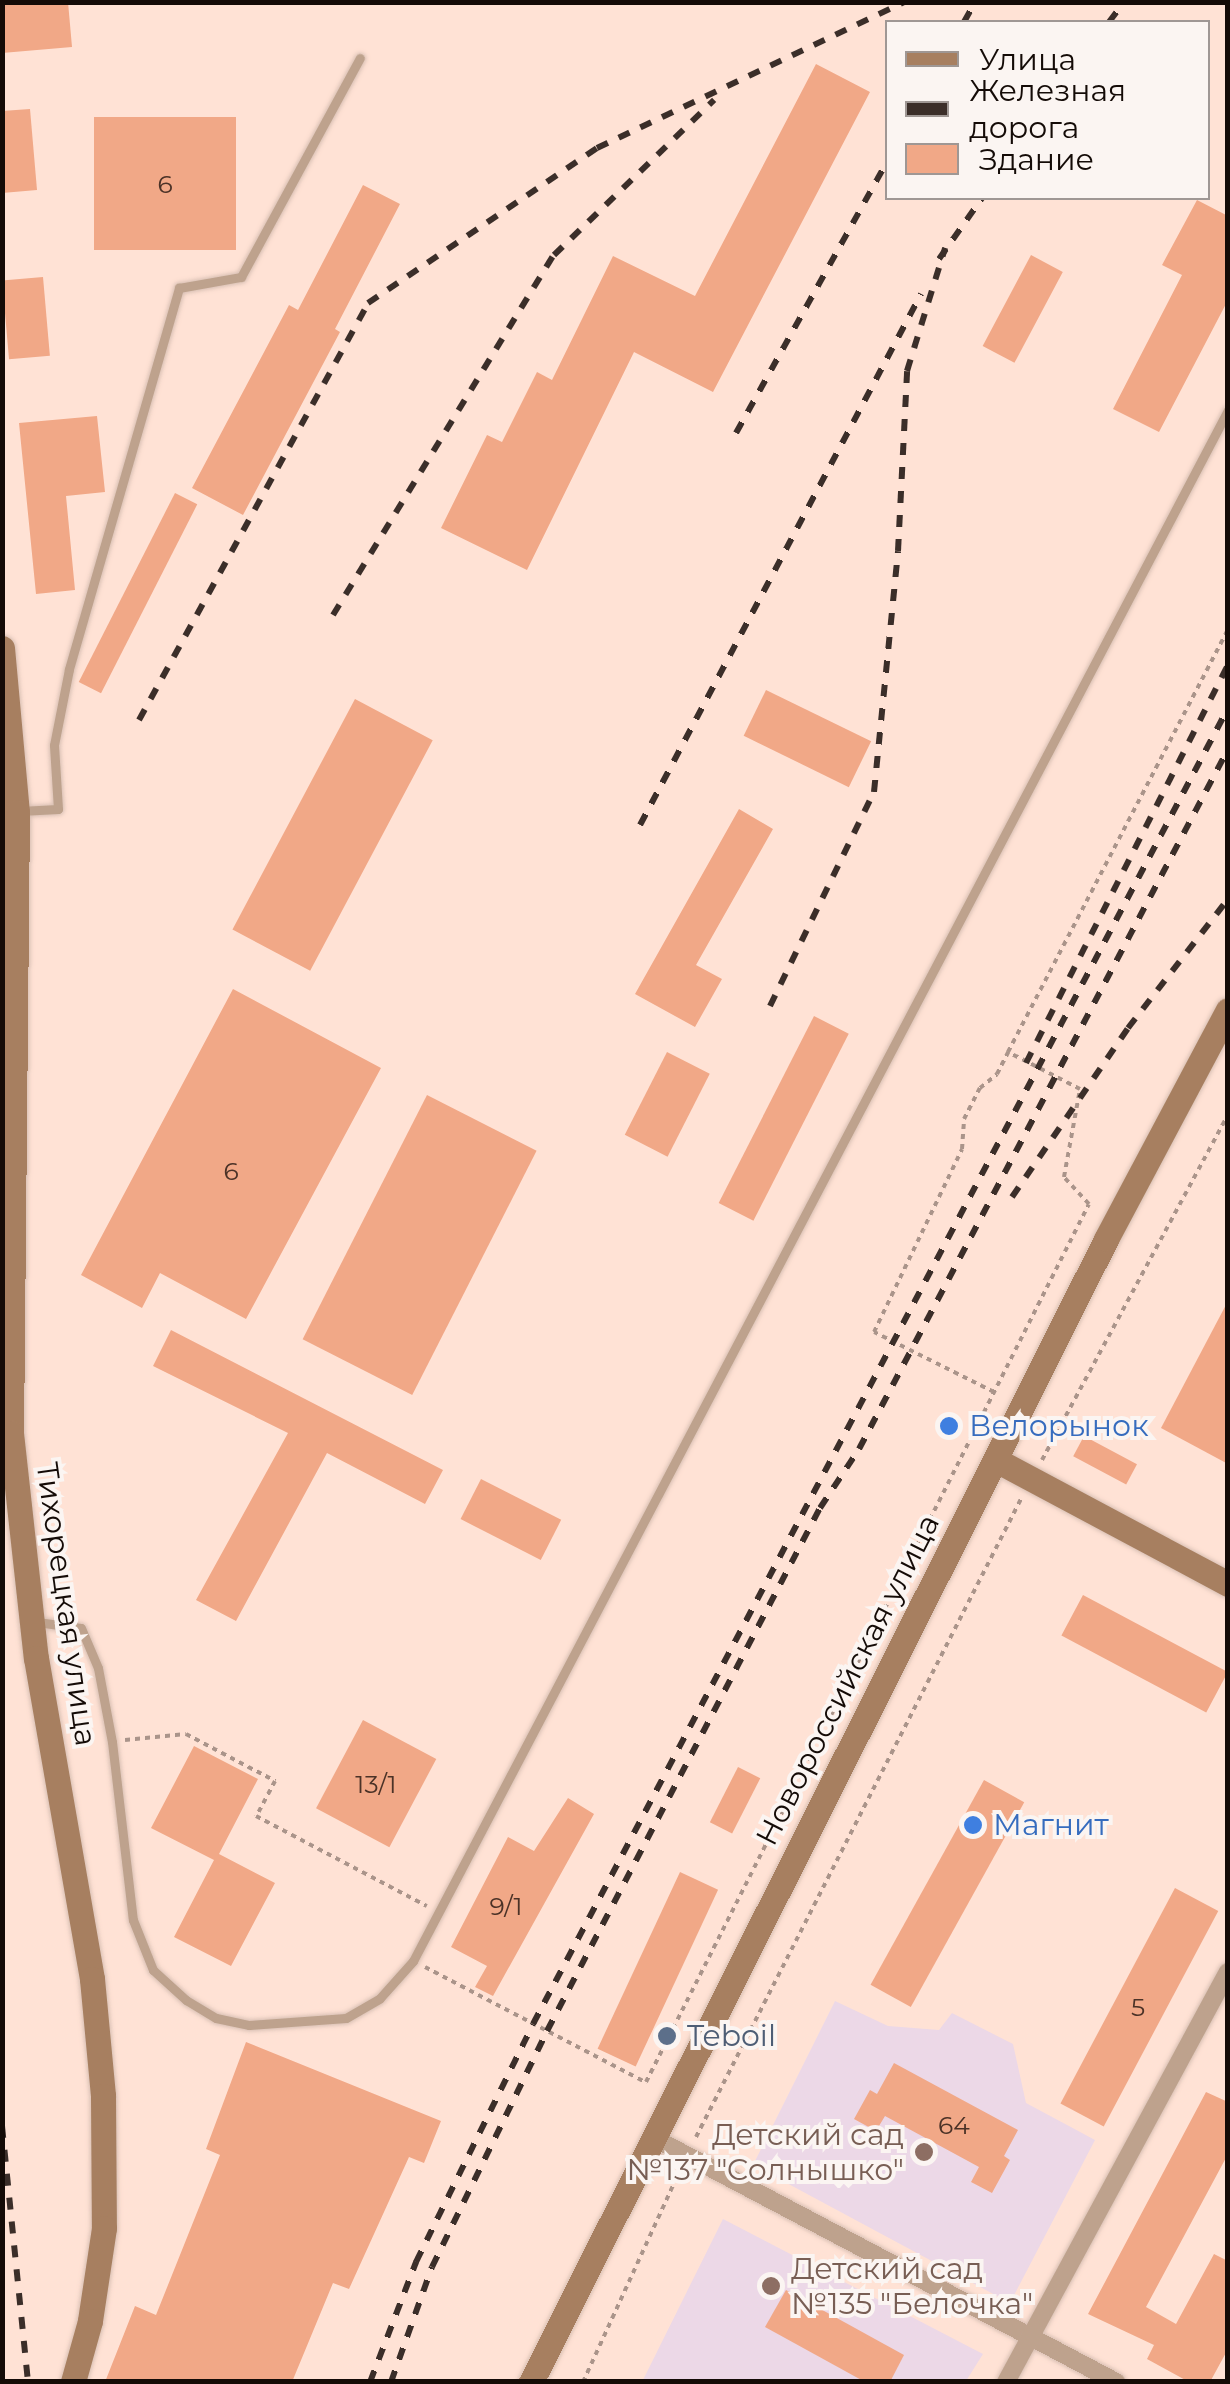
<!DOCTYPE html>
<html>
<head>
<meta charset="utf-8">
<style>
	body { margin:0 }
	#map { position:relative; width:1230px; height:2384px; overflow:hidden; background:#ffe2d5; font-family:Montserrat,sans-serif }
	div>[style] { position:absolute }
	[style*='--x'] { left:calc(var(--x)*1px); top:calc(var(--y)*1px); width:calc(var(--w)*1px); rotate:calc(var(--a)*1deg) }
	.education>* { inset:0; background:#ecd8e7 }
	.building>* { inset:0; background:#f1a887; transform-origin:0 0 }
	.path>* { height:4px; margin-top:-2px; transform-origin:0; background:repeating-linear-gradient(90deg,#aa948a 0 5px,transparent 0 10px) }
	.roads { filter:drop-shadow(0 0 2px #d9c0b4) drop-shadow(0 0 2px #d9c0b4) }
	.lane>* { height:9px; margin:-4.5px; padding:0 4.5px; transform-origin:4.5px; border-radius:4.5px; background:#bea28d }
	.street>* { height:18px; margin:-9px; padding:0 9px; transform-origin:9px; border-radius:9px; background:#bea28d }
	.secondary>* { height:25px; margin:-12.5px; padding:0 12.5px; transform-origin:12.5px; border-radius:12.5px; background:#a77f60 }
	.rail>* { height:6px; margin-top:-3px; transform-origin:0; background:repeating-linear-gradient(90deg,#3b2e29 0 12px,transparent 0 24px) }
	.dots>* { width:28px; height:28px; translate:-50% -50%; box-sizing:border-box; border:5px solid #fbf5f2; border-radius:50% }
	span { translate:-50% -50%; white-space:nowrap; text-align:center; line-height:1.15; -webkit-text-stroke:8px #fbf5f2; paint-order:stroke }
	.number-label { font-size:25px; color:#4b3227 }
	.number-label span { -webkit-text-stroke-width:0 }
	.shop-label { font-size:30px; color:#366cbe }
	.left { translate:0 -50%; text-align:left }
	.street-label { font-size:30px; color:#140b07 }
	.service-label { font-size:30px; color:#4e5e75 }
	.education-label { font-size:30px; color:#785e54 }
	.right { translate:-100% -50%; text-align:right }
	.frame { position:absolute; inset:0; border:5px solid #140b07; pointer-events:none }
	.legend { position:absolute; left:885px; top:20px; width:325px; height:180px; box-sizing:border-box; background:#fbf5f2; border:2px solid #9f9794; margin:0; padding:12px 18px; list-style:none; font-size:30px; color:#140b07 }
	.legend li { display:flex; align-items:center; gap:20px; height:50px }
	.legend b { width:50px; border:2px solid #9f9794 }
</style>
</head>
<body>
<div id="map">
	<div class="education">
		<div style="clip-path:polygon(835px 2001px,888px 2026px,939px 2030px,952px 2013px,1013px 2044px,1026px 2103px,1095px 2140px,1010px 2303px,753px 2165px)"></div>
		<div style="clip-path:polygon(723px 2219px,983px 2354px,966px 2381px,642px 2382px)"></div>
	</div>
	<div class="building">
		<div style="clip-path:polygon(2px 2px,68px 2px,72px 47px,2px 53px)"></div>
		<div style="clip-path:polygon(816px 64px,870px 92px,713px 392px,634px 352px,527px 570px,441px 528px,487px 435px,502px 442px,537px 372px,552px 380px,613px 256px,695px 296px)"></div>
		<div style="clip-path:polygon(30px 109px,37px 190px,2px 193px,2px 111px)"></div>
		<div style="left:236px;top:117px;width:133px;height:142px;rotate:90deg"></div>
		<div style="clip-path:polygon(363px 185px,400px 204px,335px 329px,340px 332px,243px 515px,192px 488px,289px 305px,298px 310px)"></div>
		<div style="clip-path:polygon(1197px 200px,1228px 216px,1228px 300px,1159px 432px,1113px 409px,1182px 275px,1162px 265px)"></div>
		<div style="left:1031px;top:255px;width:36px;height:103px;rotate:28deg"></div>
		<div style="left:43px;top:277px;width:79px;height:41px;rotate:85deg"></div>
		<div style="clip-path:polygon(97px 416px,105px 492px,66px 496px,75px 590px,36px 594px,19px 423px)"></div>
		<div style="left:175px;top:493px;width:25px;height:212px;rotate:27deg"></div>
		<div style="left:766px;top:690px;width:117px;height:51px;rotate:26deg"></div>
		<div style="left:355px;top:699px;width:88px;height:261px;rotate:28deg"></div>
		<div style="clip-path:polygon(739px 809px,773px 829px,696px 965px,722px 979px,695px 1027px,635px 994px)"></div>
		<div style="clip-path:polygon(233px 989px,381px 1068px,246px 1319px,160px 1273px,142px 1308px,81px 1275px)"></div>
		<div style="left:814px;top:1016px;width:39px;height:210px;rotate:27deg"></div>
		<div style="left:667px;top:1052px;width:48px;height:93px;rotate:27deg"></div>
		<div style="left:427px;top:1095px;width:123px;height:274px;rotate:27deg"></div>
		<div style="clip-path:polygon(1228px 1301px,1228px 1464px,1161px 1428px)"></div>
		<div style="clip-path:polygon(171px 1330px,443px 1470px,425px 1504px,327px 1453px,236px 1621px,196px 1600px,288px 1433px,153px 1366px)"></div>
		<div style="left:1084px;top:1436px;width:60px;height:23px;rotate:28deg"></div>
		<div style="left:481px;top:1479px;width:90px;height:45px;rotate:27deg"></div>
		<div style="left:1083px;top:1595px;width:164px;height:46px;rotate:28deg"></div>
		<div style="left:363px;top:1720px;width:83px;height:100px;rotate:28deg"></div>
		<div style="clip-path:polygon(194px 1746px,258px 1779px,219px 1854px,275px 1883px,231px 1966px,174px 1937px,214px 1860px,151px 1828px)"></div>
		<div style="left:738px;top:1767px;width:25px;height:62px;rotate:27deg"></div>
		<div style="left:984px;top:1780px;width:46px;height:234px;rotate:29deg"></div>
		<div style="clip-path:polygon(568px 1798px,594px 1814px,493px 1996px,475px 1987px,487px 1966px,451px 1947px,508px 1837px,534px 1851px)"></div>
		<div style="left:680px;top:1872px;width:42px;height:195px;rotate:25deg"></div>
		<div style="left:1175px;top:1888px;width:49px;height:244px;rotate:28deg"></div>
		<div style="clip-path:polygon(246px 2042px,441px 2121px,424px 2163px,409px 2157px,349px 2289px,333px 2283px,292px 2382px,105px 2382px,135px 2306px,156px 2315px,220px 2155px,206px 2149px)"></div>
		<div style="clip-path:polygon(894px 2063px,1018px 2130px,1004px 2156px,1010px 2160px,992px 2193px,971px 2182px,979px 2167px,885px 2116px,876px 2131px,854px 2119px,870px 2090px,877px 2094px)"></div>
		<div style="clip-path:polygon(1206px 2092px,1228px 2102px,1228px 2154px,1146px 2307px,1176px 2324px,1214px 2254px,1228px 2261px,1228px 2349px,1210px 2382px,1189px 2382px,1147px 2359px,1154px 2345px,1088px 2314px)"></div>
		<div style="clip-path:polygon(786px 2290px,904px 2355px,890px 2382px,865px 2382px,765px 2327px)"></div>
	</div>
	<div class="path">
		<div style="--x:994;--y:1392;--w:134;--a:-153.4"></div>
		<div style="--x:874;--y:1332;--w:203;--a:-64.3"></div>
		<div style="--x:962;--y:1149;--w:30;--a:-86"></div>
		<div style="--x:964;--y:1119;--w:35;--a:-63"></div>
		<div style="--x:980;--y:1088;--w:22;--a:-39"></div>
		<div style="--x:997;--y:1074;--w:25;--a:-63"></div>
		<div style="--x:1042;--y:1460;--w:392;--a:-61.7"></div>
		<div style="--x:125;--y:1740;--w:61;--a:-5.6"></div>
		<div style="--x:186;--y:1734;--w:101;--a:27.8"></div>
		<div style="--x:275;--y:1781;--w:40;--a:118"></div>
		<div style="--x:256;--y:1816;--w:193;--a:27.8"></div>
		<div style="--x:425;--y:1967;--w:250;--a:27.6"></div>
		<div style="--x:646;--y:2082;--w:983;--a:-63.23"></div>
		<div style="--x:1089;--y:1204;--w:37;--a:-133"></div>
		<div style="--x:1064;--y:1177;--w:89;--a:-79.7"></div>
		<div style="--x:1080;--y:1089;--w:81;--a:-152.8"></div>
		<div style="--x:1008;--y:1052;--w:476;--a:-62.5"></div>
		<div style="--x:696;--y:2137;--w:716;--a:-63.01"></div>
		<div style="--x:583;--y:2382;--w:231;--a:-65.4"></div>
	</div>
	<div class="roads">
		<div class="lane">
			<div style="--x:20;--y:811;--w:38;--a:-3"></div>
			<div style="--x:58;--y:809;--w:64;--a:-93.6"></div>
			<div style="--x:54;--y:745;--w:77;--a:-78.8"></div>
			<div style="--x:69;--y:669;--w:397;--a:-73.9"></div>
			<div style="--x:179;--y:288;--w:63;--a:-10.1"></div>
			<div style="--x:241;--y:277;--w:249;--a:-61.5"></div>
			<div style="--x:37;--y:1622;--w:44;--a:7.8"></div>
			<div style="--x:81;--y:1628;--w:43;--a:67"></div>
			<div style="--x:98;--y:1668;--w:75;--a:79.3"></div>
			<div style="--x:112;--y:1742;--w:179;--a:83.3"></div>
			<div style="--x:133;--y:1920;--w:54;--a:68.2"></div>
			<div style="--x:153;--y:1970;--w:45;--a:42.3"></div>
			<div style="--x:186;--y:2000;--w:35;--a:31"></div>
			<div style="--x:216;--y:2018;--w:34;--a:12"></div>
			<div style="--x:249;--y:2025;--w:97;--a:-4.1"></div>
			<div style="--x:346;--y:2018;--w:39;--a:-30"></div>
			<div style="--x:380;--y:1998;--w:50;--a:-48.3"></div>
			<div style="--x:413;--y:1961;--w:1752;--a:-62.28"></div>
		</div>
		<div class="street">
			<div style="--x:652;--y:2137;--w:525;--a:27.83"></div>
			<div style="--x:1006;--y:2382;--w:466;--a:-61.6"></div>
		</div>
		<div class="secondary">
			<div style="--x:2;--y:648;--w:165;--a:84.8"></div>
			<div style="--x:17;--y:812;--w:621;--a:90.55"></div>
			<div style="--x:11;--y:1433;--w:226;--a:83.7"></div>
			<div style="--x:36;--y:1658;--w:326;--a:80.1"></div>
			<div style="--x:92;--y:1979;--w:118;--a:84.6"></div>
			<div style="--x:103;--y:2096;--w:132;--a:89.6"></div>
			<div style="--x:104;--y:2228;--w:94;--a:98.6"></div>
			<div style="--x:90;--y:2321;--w:63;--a:105.6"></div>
			<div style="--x:996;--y:1460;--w:263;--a:28.1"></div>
			<div style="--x:531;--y:2382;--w:1279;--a:-63.29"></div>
			<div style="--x:1106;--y:1239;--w:259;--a:-62"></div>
		</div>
	</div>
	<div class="rail">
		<div style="--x:964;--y:22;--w:23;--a:-61"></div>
		<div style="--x:1109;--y:22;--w:25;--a:-53"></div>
		<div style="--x:939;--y:259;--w:75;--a:-54.8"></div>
		<div style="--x:736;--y:433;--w:312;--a:-60.9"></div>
		<div style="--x:333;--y:615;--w:422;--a:-58.5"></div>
		<div style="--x:554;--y:255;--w:223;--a:-44.1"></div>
		<div style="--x:139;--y:720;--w:476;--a:-61.2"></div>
		<div style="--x:368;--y:303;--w:277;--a:-34.1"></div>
		<div style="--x:597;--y:148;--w:340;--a:-25.4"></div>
		<div style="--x:640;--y:825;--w:601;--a:-62.11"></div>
		<div style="--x:770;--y:1006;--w:238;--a:-64.1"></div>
		<div style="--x:874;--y:792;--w:242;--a:-84.3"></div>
		<div style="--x:898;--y:551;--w:180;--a:-87.1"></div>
		<div style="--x:907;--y:371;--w:129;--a:-72.8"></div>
		<div style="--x:1026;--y:1063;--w:447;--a:-63.1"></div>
		<div style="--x:1012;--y:1197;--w:205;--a:-55.5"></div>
		<div style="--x:1128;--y:1028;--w:163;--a:-52.2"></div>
		<div style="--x:2;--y:2126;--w:257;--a:84.2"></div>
		<div style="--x:370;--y:2382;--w:129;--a:-69"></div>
		<div style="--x:416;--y:2262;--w:265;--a:-63.8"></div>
		<div style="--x:533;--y:2024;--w:1488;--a:-62.16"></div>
		<div style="--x:391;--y:2382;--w:122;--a:-70.4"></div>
		<div style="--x:432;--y:2267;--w:263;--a:-64"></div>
		<div style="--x:547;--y:2031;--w:590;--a:-62.44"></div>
		<div style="--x:820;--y:1508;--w:71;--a:-56.5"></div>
		<div style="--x:859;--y:1449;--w:791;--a:-62.2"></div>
	</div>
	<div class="dots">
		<div style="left:949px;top:1426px;background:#3f7fe0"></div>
		<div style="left:973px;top:1825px;background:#3f7fe0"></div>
		<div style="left:667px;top:2036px;background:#5c6f8a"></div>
		<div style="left:924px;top:2152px;background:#8d6e63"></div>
		<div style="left:771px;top:2286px;background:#8d6e63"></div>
	</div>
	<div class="number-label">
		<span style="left:165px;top:184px">6</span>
		<span style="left:231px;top:1171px">6</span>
		<span style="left:376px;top:1784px">13/1</span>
		<span style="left:506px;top:1906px">9/1</span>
		<span style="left:1138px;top:2007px">5</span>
		<span style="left:954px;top:2125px">64</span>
	</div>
	<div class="shop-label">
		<span class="left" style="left:969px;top:1426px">Велорынок</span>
		<span class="left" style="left:993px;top:1825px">Магнит</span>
	</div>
	<div class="street-label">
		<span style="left:66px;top:1604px;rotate:82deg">Тихорецкая улица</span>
		<span style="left:848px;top:1680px;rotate:-63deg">Новороссийская улица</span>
	</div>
	<div class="service-label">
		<span class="left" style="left:687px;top:2036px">Teboil</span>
	</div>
	<div class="education-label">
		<span class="right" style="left:904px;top:2152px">Детский сад<br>№137 "Солнышко"</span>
		<span class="left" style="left:791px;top:2286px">Детский сад<br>№135 "Белочка"</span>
	</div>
	<div class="frame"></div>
	<ul class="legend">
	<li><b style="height:12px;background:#a77f60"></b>Улица</li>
	<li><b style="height:12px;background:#3b2e29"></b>Железная дорога</li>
	<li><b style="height:28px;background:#f1a887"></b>Здание</li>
	</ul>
</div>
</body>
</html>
